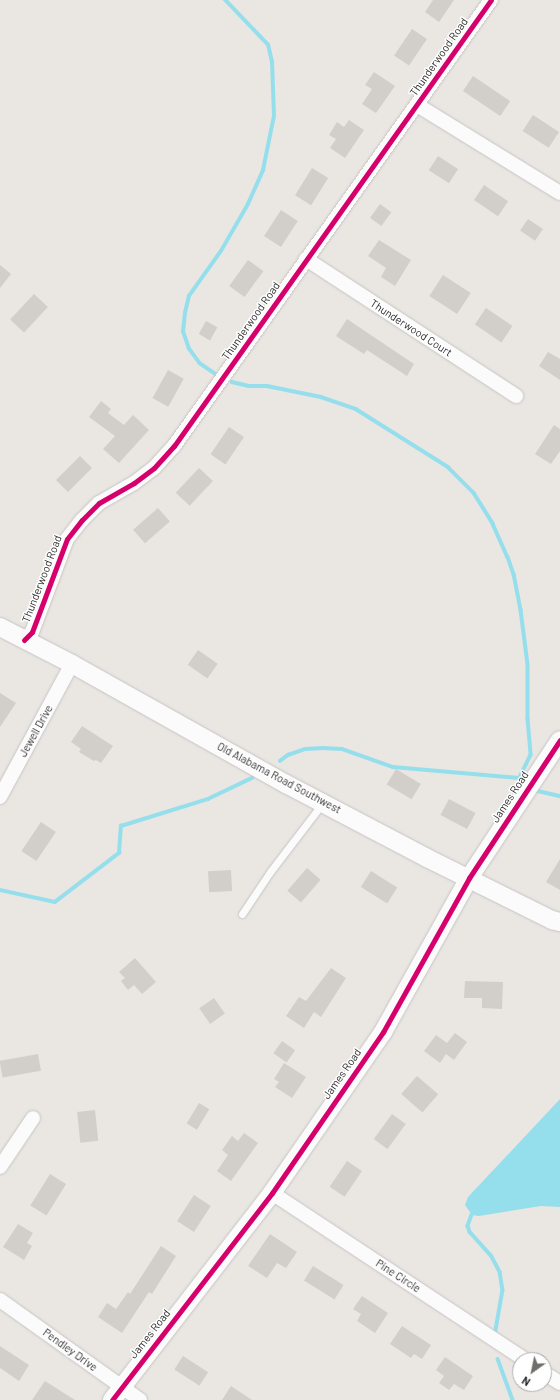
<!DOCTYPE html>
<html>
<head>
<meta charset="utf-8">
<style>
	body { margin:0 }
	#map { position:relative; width:560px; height:1400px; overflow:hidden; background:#eae6e2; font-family:Barlow,sans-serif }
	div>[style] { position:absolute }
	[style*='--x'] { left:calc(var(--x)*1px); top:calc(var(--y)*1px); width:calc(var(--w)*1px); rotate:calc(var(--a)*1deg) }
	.water>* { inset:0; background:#95dfed }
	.stream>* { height:3.5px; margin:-1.75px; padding:0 1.75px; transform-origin:1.75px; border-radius:1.75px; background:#95dfed }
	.building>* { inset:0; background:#d2cfcb; transform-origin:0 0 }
	.roads { filter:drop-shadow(0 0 1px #c6c5c5) drop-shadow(0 0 1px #c6c5c5) }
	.service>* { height:7px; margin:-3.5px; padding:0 3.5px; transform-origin:3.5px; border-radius:3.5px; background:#fcfbfb }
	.minor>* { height:14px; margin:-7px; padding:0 7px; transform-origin:7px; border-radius:7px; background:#fcfbfb }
	.tertiary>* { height:18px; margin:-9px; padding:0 9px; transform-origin:9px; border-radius:9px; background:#fcfbfb }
	.cycleway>* { height:5px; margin:-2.5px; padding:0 2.5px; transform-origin:2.5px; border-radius:2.5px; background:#d6006c }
	span { translate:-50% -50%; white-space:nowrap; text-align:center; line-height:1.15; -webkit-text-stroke:3px #fff; paint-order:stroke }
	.street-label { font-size:11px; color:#2d2d2d }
	.north { position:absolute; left:512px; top:1352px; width:40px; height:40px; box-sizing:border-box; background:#fff; border:1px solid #ababab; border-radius:50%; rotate:213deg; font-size:11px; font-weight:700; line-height:16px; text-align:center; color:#2d2d2d }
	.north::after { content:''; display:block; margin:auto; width:14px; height:18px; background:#6f6e6c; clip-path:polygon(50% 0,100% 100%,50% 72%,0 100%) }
</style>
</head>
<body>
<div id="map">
	<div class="water">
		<div style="clip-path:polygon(560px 1099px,560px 1207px,541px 1206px,479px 1216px,472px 1215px,465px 1205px,468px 1197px)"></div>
	</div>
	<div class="stream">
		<div style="--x:215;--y:374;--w:18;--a:-146"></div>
		<div style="--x:200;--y:364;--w:19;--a:-126"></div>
		<div style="--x:189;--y:349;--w:18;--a:-109"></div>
		<div style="--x:183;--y:332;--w:19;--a:-84"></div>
		<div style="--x:185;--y:313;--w:17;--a:-77"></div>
		<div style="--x:189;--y:296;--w:55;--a:-54.6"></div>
		<div style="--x:221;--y:251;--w:54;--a:-60.1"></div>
		<div style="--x:248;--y:204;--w:37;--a:-66"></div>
		<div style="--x:263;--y:170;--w:55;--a:-78.5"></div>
		<div style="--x:274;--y:116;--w:54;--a:-92.1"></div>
		<div style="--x:272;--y:62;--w:17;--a:-103"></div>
		<div style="--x:268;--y:45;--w:62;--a:-133.7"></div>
		<div style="--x:232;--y:382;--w:17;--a:13"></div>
		<div style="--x:249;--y:386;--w:18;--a:0"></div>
		<div style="--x:267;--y:386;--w:55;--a:11.5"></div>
		<div style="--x:321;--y:397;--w:37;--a:19"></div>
		<div style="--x:356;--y:409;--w:109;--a:32.2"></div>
		<div style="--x:448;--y:467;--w:37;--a:45"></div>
		<div style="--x:474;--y:493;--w:36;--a:58"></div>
		<div style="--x:493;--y:524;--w:36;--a:66"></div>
		<div style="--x:508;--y:557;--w:18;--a:71"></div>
		<div style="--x:514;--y:574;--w:37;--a:79"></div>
		<div style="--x:521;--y:610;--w:55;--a:82.7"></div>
		<div style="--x:528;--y:665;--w:54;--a:90"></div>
		<div style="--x:528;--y:719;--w:36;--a:85"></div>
		<div style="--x:531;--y:755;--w:25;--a:116"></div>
		<div style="--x:280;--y:761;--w:10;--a:-37"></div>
		<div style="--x:288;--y:755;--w:18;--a:-19"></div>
		<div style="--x:305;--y:749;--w:18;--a:-3"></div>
		<div style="--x:323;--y:748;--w:19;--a:3"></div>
		<div style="--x:342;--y:749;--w:54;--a:19.4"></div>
		<div style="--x:393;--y:767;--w:127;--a:5"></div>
		<div style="--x:520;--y:778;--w:7;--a:34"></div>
		<div style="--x:535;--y:788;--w:4;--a:45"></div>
		<div style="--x:538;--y:791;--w:23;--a:13"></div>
		<div style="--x:0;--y:890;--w:56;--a:12.3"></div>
		<div style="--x:55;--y:902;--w:81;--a:-37.4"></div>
		<div style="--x:119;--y:853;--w:27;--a:-86"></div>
		<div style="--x:121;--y:826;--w:91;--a:-17.2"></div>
		<div style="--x:208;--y:799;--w:49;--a:-25.5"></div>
		<div style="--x:472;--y:1215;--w:12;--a:110"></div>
		<div style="--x:468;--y:1226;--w:6;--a:72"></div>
		<div style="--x:470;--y:1232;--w:31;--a:48"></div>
		<div style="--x:491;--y:1255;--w:19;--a:62"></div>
		<div style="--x:500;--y:1272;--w:18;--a:81"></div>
		<div style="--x:503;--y:1290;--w:41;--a:99.9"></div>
		<div style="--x:498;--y:1359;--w:44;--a:69.9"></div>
	</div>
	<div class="building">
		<div style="clip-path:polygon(433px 0,454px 0,439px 22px,425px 12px)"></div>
		<div style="left:412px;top:29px;width:18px;height:32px;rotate:34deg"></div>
		<div style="clip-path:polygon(374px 72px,395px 86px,376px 113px,362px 104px,372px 89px,365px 85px)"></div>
		<div style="left:473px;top:76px;width:45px;height:18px;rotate:34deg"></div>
		<div style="left:533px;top:115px;width:31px;height:19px;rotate:33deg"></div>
		<div style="clip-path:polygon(349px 120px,364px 130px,345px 158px,330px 148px,336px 139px,329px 135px,337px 122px,344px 127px)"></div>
		<div style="left:438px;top:156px;width:24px;height:17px;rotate:33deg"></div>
		<div style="left:312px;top:168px;width:19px;height:32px;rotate:32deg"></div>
		<div style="left:484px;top:185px;width:29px;height:18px;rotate:34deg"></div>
		<div style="left:380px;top:204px;width:14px;height:17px;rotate:36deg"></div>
		<div style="left:281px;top:210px;width:20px;height:31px;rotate:33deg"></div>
		<div style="left:528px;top:219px;width:18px;height:14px;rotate:34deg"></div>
		<div style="clip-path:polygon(379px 240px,411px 260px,395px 286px,381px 277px,386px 268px,368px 256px)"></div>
		<div style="left:248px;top:260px;width:19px;height:32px;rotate:36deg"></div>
		<div style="clip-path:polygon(0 265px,11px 274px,0 288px)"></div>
		<div style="left:443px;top:275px;width:33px;height:25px;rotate:33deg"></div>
		<div style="left:34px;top:294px;width:19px;height:35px;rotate:43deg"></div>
		<div style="left:486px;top:308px;width:32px;height:20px;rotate:34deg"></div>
		<div style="clip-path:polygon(347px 319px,414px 364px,407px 376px,367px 350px,364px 354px,336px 336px)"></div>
		<div style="left:206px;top:321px;width:13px;height:15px;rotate:29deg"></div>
		<div style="clip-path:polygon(548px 352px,560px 359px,560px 380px,539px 366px)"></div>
		<div style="left:168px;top:370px;width:18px;height:32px;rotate:29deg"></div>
		<div style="clip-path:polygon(101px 401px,111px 409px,108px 413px,124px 425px,133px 415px,149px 430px,119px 463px,103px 449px,115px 436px,89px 417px)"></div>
		<div style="clip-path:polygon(554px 425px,560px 429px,560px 451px,551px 464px,535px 454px)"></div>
		<div style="left:229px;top:427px;width:18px;height:33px;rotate:34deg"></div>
		<div style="left:80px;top:456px;width:17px;height:34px;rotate:45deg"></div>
		<div style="left:199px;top:468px;width:19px;height:34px;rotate:43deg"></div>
		<div style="left:158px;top:508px;width:18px;height:33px;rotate:49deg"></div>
		<div style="left:198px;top:650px;width:24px;height:18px;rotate:35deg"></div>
		<div style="clip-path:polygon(0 693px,16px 703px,0 727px)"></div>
		<div style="clip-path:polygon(82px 726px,113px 746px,101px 763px,96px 760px,94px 761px,79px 752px,81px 749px,71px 742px)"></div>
		<div style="left:396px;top:769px;width:29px;height:18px;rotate:31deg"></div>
		<div style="left:449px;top:799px;width:30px;height:18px;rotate:28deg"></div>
		<div style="left:41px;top:822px;width:18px;height:35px;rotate:34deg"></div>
		<div style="clip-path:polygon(560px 859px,560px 890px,546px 882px)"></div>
		<div style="left:307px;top:868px;width:18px;height:30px;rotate:41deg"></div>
		<div style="left:231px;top:870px;width:21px;height:23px;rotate:87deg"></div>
		<div style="left:371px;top:871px;width:31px;height:19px;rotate:32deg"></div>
		<div style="clip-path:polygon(135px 958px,156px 982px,142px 994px,134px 985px,128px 990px,121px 981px,125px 978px,119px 972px)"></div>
		<div style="clip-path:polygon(331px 968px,346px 978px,321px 1017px,314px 1012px,304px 1028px,286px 1016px,299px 997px,306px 1001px)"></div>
		<div style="clip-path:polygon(465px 981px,503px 982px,502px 1009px,482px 1008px,482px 998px,464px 998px)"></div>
		<div style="left:214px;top:998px;width:19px;height:18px;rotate:55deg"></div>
		<div style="clip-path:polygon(455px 1033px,467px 1042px,454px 1060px,446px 1054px,440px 1063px,424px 1051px,436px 1035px,447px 1043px)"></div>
		<div style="left:282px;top:1041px;width:16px;height:15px;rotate:35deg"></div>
		<div style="left:38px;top:1054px;width:17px;height:39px;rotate:80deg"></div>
		<div style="clip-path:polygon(284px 1063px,306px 1077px,292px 1098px,275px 1087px,279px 1082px,274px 1079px)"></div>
		<div style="left:417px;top:1076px;width:28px;height:24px;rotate:41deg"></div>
		<div style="left:199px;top:1103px;width:12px;height:24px;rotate:31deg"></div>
		<div style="left:95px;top:1110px;width:31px;height:18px;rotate:84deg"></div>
		<div style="left:392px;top:1114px;width:17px;height:31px;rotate:36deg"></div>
		<div style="clip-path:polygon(244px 1133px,258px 1143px,231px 1181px,217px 1171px,228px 1155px,222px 1150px,232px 1136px,238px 1141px)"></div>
		<div style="left:347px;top:1161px;width:18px;height:31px;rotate:34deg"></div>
		<div style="left:50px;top:1174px;width:19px;height:37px;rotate:32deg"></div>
		<div style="left:194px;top:1195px;width:20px;height:31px;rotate:33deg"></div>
		<div style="clip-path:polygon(18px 1224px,33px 1233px,27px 1243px,32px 1246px,24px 1260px,3px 1247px)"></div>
		<div style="clip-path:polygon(270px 1234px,297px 1252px,286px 1268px,277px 1263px,267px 1278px,248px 1266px)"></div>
		<div style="clip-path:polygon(161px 1246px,176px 1256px,152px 1294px,149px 1292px,122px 1333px,98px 1317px,107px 1303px,116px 1309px,128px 1292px,130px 1294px)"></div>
		<div style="left:313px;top:1266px;width:36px;height:17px;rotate:32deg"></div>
		<div style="clip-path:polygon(362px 1296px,388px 1313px,375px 1333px,357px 1321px,361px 1314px,353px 1309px)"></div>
		<div style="clip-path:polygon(402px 1326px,431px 1345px,422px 1359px,414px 1354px,411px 1358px,390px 1344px)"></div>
		<div style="clip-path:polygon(0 1346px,29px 1365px,19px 1381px,0 1368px)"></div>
		<div style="left:183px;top:1356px;width:30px;height:16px;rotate:33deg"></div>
		<div style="clip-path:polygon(445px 1357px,473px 1376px,464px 1390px,454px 1384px,449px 1390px,439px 1383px,444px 1376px,436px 1370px)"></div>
		<div style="clip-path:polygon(45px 1381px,75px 1400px,32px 1400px)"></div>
		<div style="clip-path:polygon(231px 1386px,252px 1400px,222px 1400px)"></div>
	</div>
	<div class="roads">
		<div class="service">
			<div style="--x:242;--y:914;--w:50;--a:-56.3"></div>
			<div style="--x:270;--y:872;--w:86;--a:-52.6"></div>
		</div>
		<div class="minor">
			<div style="--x:417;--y:105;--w:168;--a:31.6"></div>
			<div style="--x:306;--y:259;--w:251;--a:33.1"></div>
			<div style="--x:24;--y:640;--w:11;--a:-45"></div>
			<div style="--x:32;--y:632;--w:99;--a:-69.4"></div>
			<div style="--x:67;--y:539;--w:24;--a:-52"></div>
			<div style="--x:82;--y:520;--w:24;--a:-45"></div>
			<div style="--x:99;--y:503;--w:40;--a:-29.7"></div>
			<div style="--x:134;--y:483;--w:25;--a:-37"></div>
			<div style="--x:154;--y:468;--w:30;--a:-48"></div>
			<div style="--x:174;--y:446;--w:547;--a:-54.6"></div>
			<div style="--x:0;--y:797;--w:151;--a:-61.6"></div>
			<div style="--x:0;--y:1167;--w:59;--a:-56"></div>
			<div style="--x:272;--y:1193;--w:303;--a:33.4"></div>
			<div style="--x:0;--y:1300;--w:172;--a:35.5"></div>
			<div style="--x:544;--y:1373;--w:19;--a:32"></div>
		</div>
		<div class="tertiary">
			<div style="--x:0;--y:627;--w:81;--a:27.2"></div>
			<div style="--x:72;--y:664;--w:245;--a:29.3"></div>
			<div style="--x:286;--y:784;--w:159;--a:27.7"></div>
			<div style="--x:427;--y:858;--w:140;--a:26.4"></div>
			<div style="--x:552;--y:920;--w:8;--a:14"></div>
			<div style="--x:112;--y:1400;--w:262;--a:-52.3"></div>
			<div style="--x:272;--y:1193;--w:196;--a:-55.4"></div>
			<div style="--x:383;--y:1032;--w:176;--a:-60.8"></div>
			<div style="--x:469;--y:878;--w:165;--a:-56.6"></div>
		</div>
	</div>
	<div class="cycleway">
		<div style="--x:24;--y:640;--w:11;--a:-45"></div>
		<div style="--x:32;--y:632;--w:99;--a:-69.4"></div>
		<div style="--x:67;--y:539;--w:24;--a:-52"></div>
		<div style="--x:82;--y:520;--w:24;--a:-45"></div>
		<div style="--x:99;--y:503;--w:40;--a:-29.7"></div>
		<div style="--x:134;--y:483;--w:25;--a:-37"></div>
		<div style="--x:154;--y:468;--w:30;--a:-48"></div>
		<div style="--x:174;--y:446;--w:547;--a:-54.6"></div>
		<div style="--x:112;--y:1400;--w:262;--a:-52.3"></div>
		<div style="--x:272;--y:1193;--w:196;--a:-55.4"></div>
		<div style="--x:383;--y:1032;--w:176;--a:-60.8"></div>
		<div style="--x:469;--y:878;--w:165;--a:-56.6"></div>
	</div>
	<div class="street-label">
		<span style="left:439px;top:57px;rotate:-55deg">Thunderwood Road</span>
		<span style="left:251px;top:321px;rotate:-55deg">Thunderwood Road</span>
		<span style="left:411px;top:328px;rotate:33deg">Thunderwood Court</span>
		<span style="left:42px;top:579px;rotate:-69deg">Thunderwood Road</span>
		<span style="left:36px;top:731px;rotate:-61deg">Jewell Drive</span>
		<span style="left:279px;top:778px;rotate:28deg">Old Alabama Road Southwest</span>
		<span style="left:510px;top:797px;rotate:-57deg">James Road</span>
		<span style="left:342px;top:1074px;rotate:-55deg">James Road</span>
		<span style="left:398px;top:1276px;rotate:33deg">Pine Circle</span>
		<span style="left:150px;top:1334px;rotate:-52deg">James Road</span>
		<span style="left:70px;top:1350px;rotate:36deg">Pendley Drive</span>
	</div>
	<div class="north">N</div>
</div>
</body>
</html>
